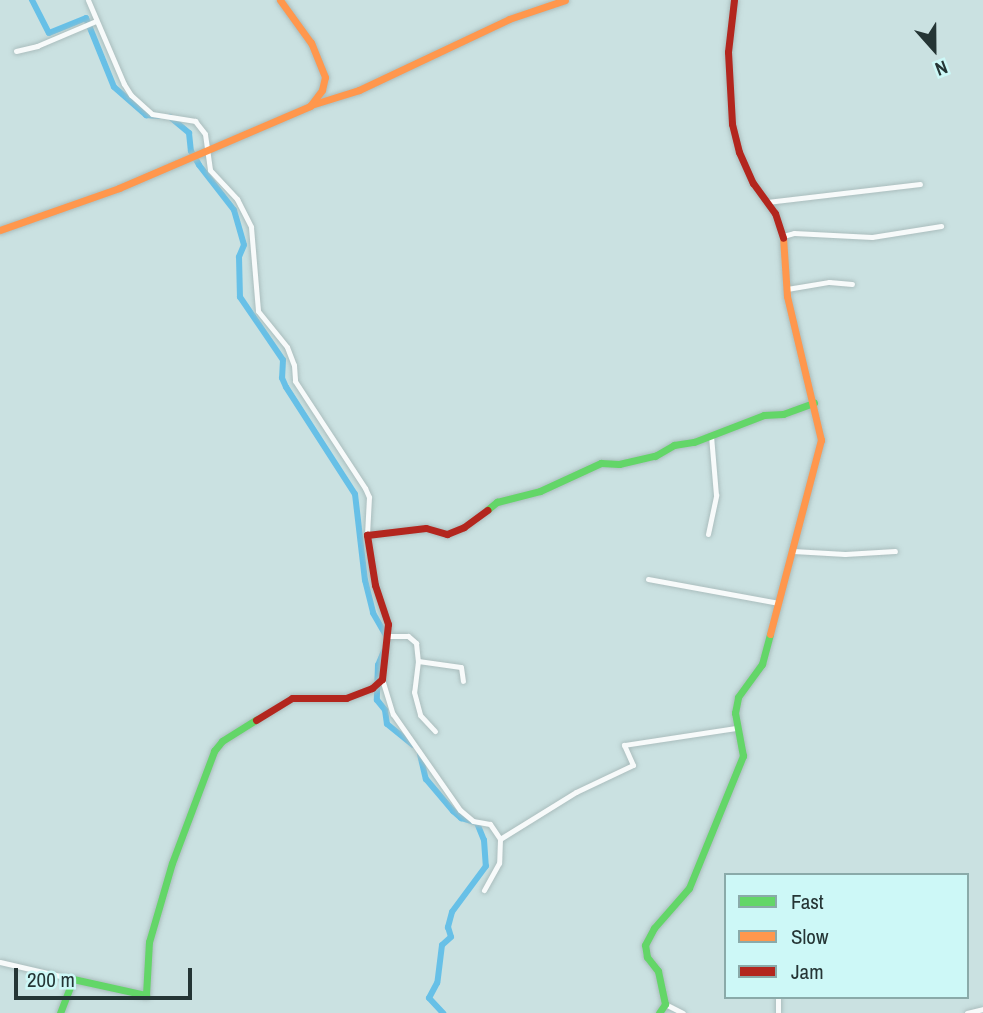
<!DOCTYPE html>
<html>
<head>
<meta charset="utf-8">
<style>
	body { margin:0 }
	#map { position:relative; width:983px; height:1013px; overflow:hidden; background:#cae1e1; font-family:"Archivo Narrow",sans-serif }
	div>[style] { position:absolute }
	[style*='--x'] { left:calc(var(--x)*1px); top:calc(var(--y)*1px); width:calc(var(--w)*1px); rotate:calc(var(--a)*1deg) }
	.canal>* { height:6px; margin:-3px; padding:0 3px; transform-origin:3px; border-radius:3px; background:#67c0e7 }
	.roads { filter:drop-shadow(0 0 2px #aabdbd) drop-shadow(0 0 2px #aabdbd) }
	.street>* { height:5px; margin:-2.5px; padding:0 2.5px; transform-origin:2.5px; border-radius:2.5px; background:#f7fafa }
	.fast>* { height:7px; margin:-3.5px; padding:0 3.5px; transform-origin:3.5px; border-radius:3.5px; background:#63d668 }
	.slow>* { height:7px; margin:-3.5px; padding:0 3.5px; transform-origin:3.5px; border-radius:3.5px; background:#ff974d }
	.jam>* { height:7px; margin:-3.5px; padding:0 3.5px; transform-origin:3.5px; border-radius:3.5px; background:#b3261e }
	span { translate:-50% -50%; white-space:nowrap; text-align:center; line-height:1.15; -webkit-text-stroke:7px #cdf8f7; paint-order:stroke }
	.legend { position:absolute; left:724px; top:873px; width:245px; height:126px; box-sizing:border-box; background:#cdf8f7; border:2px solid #8aaaa9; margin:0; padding:9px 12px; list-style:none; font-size:21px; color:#253535 }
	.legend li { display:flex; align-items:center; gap:14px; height:35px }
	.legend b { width:35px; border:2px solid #8aaaa9 }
	.north { position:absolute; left:899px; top:14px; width:70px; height:70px; -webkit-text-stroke:5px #cdf8f7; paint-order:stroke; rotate:159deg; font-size:19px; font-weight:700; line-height:28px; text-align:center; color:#253535 }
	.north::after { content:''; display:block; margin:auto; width:24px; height:32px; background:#253535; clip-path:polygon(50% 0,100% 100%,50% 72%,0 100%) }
	.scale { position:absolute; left:14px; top:968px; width:178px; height:32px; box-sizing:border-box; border:4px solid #253535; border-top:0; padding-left:9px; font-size:21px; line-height:24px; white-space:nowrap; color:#253535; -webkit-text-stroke:5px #cdf8f7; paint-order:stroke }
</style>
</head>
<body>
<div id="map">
	<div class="canal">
		<div style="--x:32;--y:0;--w:37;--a:63"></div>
		<div style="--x:49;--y:33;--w:40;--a:-22"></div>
		<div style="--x:86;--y:18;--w:74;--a:67.9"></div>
		<div style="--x:114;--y:87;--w:43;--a:41.2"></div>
		<div style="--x:146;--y:115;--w:13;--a:4"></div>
		<div style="--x:170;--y:117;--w:25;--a:40"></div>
		<div style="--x:189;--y:133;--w:18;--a:84"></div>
		<div style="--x:191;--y:151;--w:16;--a:60"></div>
		<div style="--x:199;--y:165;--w:57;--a:52.1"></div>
		<div style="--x:234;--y:210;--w:36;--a:74"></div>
		<div style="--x:244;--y:245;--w:13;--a:113"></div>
		<div style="--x:239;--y:257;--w:40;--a:88.6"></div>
		<div style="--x:240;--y:297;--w:76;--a:55.7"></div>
		<div style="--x:283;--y:360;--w:18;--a:93"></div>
		<div style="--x:282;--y:378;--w:10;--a:66"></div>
		<div style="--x:286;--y:387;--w:127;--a:57.2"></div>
		<div style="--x:355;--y:494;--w:87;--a:83.4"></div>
		<div style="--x:365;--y:580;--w:34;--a:76"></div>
		<div style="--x:373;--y:613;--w:28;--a:60"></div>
		<div style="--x:384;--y:651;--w:15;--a:113"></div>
		<div style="--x:378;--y:665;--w:35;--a:92"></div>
		<div style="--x:377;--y:700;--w:13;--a:51"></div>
		<div style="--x:385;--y:710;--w:14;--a:82"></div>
		<div style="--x:387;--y:724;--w:33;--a:39"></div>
		<div style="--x:420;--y:754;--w:26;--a:77"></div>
		<div style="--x:426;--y:779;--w:42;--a:49.8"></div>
		<div style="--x:453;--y:811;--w:11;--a:41"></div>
		<div style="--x:461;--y:818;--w:17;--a:17"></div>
		<div style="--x:477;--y:823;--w:18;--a:68"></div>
		<div style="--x:484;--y:840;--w:26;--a:86"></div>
		<div style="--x:486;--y:866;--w:57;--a:126.5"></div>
		<div style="--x:452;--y:912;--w:16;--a:105"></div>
		<div style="--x:448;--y:927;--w:10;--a:73"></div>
		<div style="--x:451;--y:937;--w:12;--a:138"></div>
		<div style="--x:442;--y:945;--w:38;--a:97"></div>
		<div style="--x:437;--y:983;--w:17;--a:118"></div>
		<div style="--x:429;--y:998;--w:21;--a:47"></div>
	</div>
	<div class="roads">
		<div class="street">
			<div style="--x:88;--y:0;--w:91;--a:66.8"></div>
			<div style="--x:124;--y:84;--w:13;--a:58"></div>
			<div style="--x:131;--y:95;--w:28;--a:42"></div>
			<div style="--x:152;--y:114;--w:44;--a:9.2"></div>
			<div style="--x:195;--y:121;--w:16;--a:52"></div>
			<div style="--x:205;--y:134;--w:36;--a:82"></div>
			<div style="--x:210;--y:170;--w:40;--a:47"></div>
			<div style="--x:237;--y:199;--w:31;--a:63"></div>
			<div style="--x:251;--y:227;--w:84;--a:85.2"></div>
			<div style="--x:258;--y:311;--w:46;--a:51.1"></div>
			<div style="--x:287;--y:347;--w:19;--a:69"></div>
			<div style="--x:294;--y:365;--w:16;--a:86"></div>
			<div style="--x:295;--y:381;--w:128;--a:56.8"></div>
			<div style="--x:365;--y:488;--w:10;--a:66"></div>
			<div style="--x:369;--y:497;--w:38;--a:93"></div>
			<div style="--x:16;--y:51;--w:22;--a:-13"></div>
			<div style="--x:37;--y:46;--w:64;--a:-23"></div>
			<div style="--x:767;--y:202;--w:154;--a:-6.7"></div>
			<div style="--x:783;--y:236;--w:11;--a:-15"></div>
			<div style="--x:794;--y:233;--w:78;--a:2.9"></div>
			<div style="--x:872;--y:237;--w:70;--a:-9.1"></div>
			<div style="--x:787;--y:289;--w:43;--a:-9.5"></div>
			<div style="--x:829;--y:282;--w:23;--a:5"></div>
			<div style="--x:708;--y:534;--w:40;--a:-78"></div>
			<div style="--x:716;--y:495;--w:60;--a:-94.8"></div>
			<div style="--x:793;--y:551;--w:52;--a:3.3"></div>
			<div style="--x:845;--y:554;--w:50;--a:-3.4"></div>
			<div style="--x:648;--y:579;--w:133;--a:10.4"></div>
			<div style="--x:388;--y:636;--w:20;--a:0"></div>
			<div style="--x:408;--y:636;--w:11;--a:41"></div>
			<div style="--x:416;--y:643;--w:18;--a:84"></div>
			<div style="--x:418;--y:661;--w:31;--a:97"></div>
			<div style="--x:414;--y:692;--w:24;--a:75"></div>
			<div style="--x:420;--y:715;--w:22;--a:47"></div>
			<div style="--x:418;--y:661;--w:43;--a:7.9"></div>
			<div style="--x:461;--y:667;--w:14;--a:82"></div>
			<div style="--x:382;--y:679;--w:37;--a:73"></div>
			<div style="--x:393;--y:714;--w:117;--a:55.1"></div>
			<div style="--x:460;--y:810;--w:17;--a:40"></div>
			<div style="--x:473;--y:821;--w:17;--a:10"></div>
			<div style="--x:490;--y:824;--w:18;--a:56"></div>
			<div style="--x:500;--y:839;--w:24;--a:92"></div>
			<div style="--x:499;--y:863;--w:31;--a:119"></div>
			<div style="--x:500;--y:839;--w:89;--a:-31.7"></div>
			<div style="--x:576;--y:792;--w:63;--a:-25.3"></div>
			<div style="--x:633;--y:765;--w:22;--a:-114"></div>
			<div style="--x:624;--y:745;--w:114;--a:-8.6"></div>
			<div style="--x:0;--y:962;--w:75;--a:13.1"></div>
			<div style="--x:778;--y:997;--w:16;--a:90"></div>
			<div style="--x:665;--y:1004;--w:20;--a:27"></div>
			<div style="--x:967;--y:1013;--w:16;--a:-14"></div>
		</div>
		<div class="fast">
			<div style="--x:487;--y:510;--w:13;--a:-39"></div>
			<div style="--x:497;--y:502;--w:44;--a:-14.3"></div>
			<div style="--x:540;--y:491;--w:67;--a:-24.7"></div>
			<div style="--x:601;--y:463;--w:18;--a:3"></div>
			<div style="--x:619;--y:464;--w:37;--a:-13"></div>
			<div style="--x:655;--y:456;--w:22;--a:-30"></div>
			<div style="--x:674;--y:445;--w:20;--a:-9"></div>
			<div style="--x:694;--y:442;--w:75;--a:-21.1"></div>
			<div style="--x:764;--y:415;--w:19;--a:-3"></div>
			<div style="--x:783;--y:414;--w:33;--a:-20"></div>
			<div style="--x:60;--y:1013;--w:36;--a:-69"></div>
			<div style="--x:73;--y:979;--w:75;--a:12.4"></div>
			<div style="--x:146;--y:995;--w:53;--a:-86.8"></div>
			<div style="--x:149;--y:942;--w:82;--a:-73.8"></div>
			<div style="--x:172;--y:863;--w:120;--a:-69.4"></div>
			<div style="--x:214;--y:751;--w:13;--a:-51"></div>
			<div style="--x:222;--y:741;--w:40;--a:-32"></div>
			<div style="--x:659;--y:1013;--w:11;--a:-56"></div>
			<div style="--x:665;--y:1004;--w:34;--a:-102"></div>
			<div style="--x:658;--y:971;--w:18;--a:-128"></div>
			<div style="--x:647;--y:957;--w:12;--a:-99"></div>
			<div style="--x:645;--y:945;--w:19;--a:-62"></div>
			<div style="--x:654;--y:928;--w:53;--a:-48.8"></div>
			<div style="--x:689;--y:888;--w:143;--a:-67.8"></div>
			<div style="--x:743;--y:756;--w:44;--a:-100.5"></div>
			<div style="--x:735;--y:713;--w:16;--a:-79"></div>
			<div style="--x:738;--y:697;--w:41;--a:-54"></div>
			<div style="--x:762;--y:664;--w:31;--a:-75"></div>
		</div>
		<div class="slow">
			<div style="--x:311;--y:105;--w:50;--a:-17.4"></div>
			<div style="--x:359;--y:90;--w:166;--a:-25.3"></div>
			<div style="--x:509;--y:19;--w:59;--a:-18.7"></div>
			<div style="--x:0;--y:230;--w:126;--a:-19.4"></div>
			<div style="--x:119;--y:188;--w:208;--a:-23.2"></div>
			<div style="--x:310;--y:106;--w:20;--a:-53"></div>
			<div style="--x:322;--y:90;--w:13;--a:-77"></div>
			<div style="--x:325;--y:77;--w:37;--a:-112"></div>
			<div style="--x:311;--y:43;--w:53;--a:-125.8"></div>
			<div style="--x:770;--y:634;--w:201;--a:-75.3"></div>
			<div style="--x:821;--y:440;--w:148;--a:-103.3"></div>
			<div style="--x:787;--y:296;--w:58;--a:-93.9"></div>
		</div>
		<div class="jam">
			<div style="--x:734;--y:0;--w:52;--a:96.6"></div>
			<div style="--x:728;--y:52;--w:72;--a:86.8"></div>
			<div style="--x:732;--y:124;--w:29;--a:76"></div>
			<div style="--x:739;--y:152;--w:34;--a:66"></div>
			<div style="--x:753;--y:183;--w:37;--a:54"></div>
			<div style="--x:775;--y:213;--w:26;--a:72"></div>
			<div style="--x:256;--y:720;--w:42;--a:-31.4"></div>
			<div style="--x:292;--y:698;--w:54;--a:0"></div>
			<div style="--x:346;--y:698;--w:28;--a:-21"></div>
			<div style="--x:372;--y:688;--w:13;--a:-42"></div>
			<div style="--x:382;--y:679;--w:55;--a:-83.8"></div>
			<div style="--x:388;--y:624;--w:41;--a:-108.4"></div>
			<div style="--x:375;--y:585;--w:51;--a:-99.1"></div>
			<div style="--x:367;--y:535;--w:59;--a:-6.8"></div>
			<div style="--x:426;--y:528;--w:22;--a:16"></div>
			<div style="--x:447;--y:534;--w:18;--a:-22"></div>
			<div style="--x:464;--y:527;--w:29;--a:-36"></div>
		</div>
	</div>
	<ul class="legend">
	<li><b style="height:9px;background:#63d668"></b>Fast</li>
	<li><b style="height:9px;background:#ff974d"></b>Slow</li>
	<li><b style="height:9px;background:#b3261e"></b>Jam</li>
	</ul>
	<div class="north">N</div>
	<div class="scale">200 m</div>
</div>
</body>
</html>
